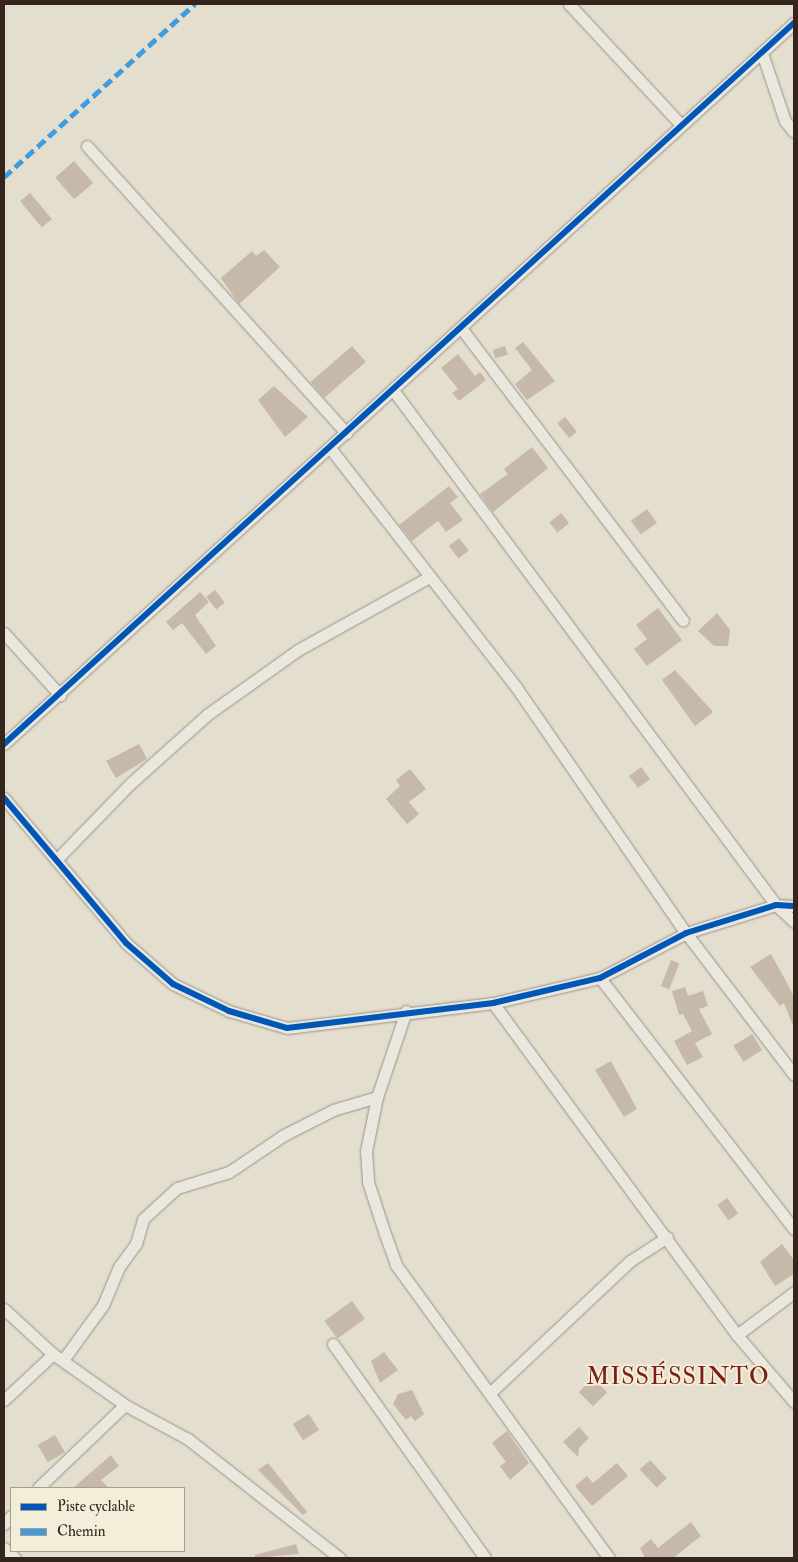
<!DOCTYPE html>
<html>
<head>
<meta charset="utf-8">
<style>
	body { margin:0 }
	#map { position:relative; width:798px; height:1562px; overflow:hidden; background:#e4dece; font-family:"IM FELL Double Pica",serif }
	div>[style] { position:absolute }
	[style*='--x'] { left:calc(var(--x)*1px); top:calc(var(--y)*1px); width:calc(var(--w)*1px); rotate:calc(var(--a)*1deg) }
	.building>* { inset:0; background:#c6b9aa; transform-origin:0 0 }
	.roads { filter:drop-shadow(0 0 1px #989389) drop-shadow(0 0 1px #989389) }
	.minor>* { height:11px; margin:-5.5px; padding:0 5.5px; transform-origin:5.5px; border-radius:5.5px; background:#eae7df }
	.quiet>* { height:5px; margin-top:-2.5px; transform-origin:0; background:repeating-linear-gradient(90deg,#3e9cdf 0 10px,transparent 0 15px) }
	.cycleway>* { height:6px; margin:-3px; padding:0 3px; transform-origin:3px; border-radius:3px; background:#0057b8 }
	span { translate:-50% -50%; white-space:nowrap; text-align:center; line-height:1.15; -webkit-text-stroke:4px #f4edd9; paint-order:stroke }
	.quarter-label { font-size:24px; color:#7a1f14; letter-spacing:1px }
	.frame { position:absolute; inset:0; border:5px solid #36251c; pointer-events:none }
	.legend { position:absolute; left:10px; top:1487px; width:175px; height:65px; box-sizing:border-box; background:#f4edd9; border:1px solid #a89d8d; margin:0; padding:6px 9px; list-style:none; font-size:15px; color:#36251c }
	.legend li { display:flex; align-items:center; gap:10px; height:25px }
	.legend b { width:25px; border:1px solid #a89d8d }
</style>
</head>
<body>
<div id="map">
	<div class="building">
		<div style="left:74px;top:161px;width:29px;height:25px;rotate:49deg"></div>
		<div style="left:30px;top:193px;width:34px;height:13px;rotate:50deg"></div>
		<div style="clip-path:polygon(264px 250px,280px 267px,239px 304px,221px 278px,252px 251px,256px 256px)"></div>
		<div style="clip-path:polygon(523px 342px,555px 381px,527px 400px,515px 384px,532px 370px,515px 348px)"></div>
		<div style="left:352px;top:346px;width:21px;height:55px;rotate:49deg"></div>
		<div style="left:505px;top:346px;width:9px;height:13px;rotate:72deg"></div>
		<div style="clip-path:polygon(458px 354px,475px 376px,480px 372px,486px 380px,459px 401px,452px 393px,458px 389px,441px 368px)"></div>
		<div style="clip-path:polygon(274px 386px,308px 417px,285px 437px,258px 400px)"></div>
		<div style="left:565px;top:417px;width:19px;height:10px;rotate:51deg"></div>
		<div style="clip-path:polygon(532px 447px,548px 468px,493px 512px,480px 494px,508px 474px,504px 469px)"></div>
		<div style="clip-path:polygon(449px 486px,458px 497px,450px 503px,463px 520px,446px 532px,438px 521px,412px 541px,399px 525px)"></div>
		<div style="left:647px;top:509px;width:17px;height:20px;rotate:54deg"></div>
		<div style="left:561px;top:513px;width:13px;height:15px;rotate:51deg"></div>
		<div style="left:459px;top:538px;width:16px;height:13px;rotate:52deg"></div>
		<div style="left:215px;top:590px;width:16px;height:11px;rotate:52deg"></div>
		<div style="clip-path:polygon(200px 592px,209px 602px,195px 615px,216px 646px,206px 654px,182px 623px,173px 630px,166px 622px)"></div>
		<div style="clip-path:polygon(658px 608px,682px 640px,647px 666px,634px 649px,647px 639px,636px 625px)"></div>
		<div style="clip-path:polygon(717px 613px,730px 630px,728px 646px,714px 646px,698px 631px)"></div>
		<div style="clip-path:polygon(675px 670px,713px 712px,695px 726px,662px 680px)"></div>
		<div style="clip-path:polygon(139px 744px,147px 759px,116px 778px,106px 761px)"></div>
		<div style="left:641px;top:767px;width:15px;height:15px;rotate:53deg"></div>
		<div style="clip-path:polygon(410px 769px,426px 789px,409px 802px,419px 814px,407px 824px,386px 799px,400px 786px,396px 780px)"></div>
		<div style="clip-path:polygon(771px 954px,794px 996px,794px 1028px,784px 1003px,780px 1006px,750px 967px)"></div>
		<div style="left:671px;top:960px;width:9px;height:28px;rotate:21deg"></div>
		<div style="clip-path:polygon(685px 987px,688px 996px,703px 991px,708px 1006px,699px 1009px,712px 1034px,695px 1043px,703px 1057px,687px 1065px,674px 1041px,692px 1031px,683px 1014px,679px 1015px,672px 991px)"></div>
		<div style="left:752px;top:1034px;width:19px;height:22px;rotate:58deg"></div>
		<div style="clip-path:polygon(611px 1061px,637px 1109px,624px 1117px,595px 1070px)"></div>
		<div style="left:727px;top:1198px;width:19px;height:12px;rotate:54deg"></div>
		<div style="clip-path:polygon(782px 1244px,794px 1260px,794px 1274px,775px 1286px,760px 1262px)"></div>
		<div style="left:352px;top:1301px;width:22px;height:34px;rotate:54deg"></div>
		<div style="clip-path:polygon(384px 1352px,398px 1370px,380px 1383px,371px 1361px)"></div>
		<div style="left:593px;top:1378px;width:20px;height:20px;rotate:45deg"></div>
		<div style="clip-path:polygon(412px 1390px,424px 1414px,415px 1421px,411px 1416px,406px 1420px,393px 1404px,398px 1394px)"></div>
		<div style="left:309px;top:1414px;width:19px;height:19px;rotate:58deg"></div>
		<div style="clip-path:polygon(579px 1427px,589px 1438px,579px 1448px,578px 1457px,563px 1442px)"></div>
		<div style="clip-path:polygon(507px 1431px,529px 1463px,510px 1480px,500px 1466px,506px 1462px,492px 1443px)"></div>
		<div style="left:55px;top:1435px;width:20px;height:20px;rotate:60deg"></div>
		<div style="clip-path:polygon(111px 1455px,119px 1466px,101px 1480px,109px 1488px,73px 1488px)"></div>
		<div style="left:650px;top:1460px;width:25px;height:14px;rotate:47deg"></div>
		<div style="clip-path:polygon(268px 1463px,307px 1512px,303px 1515px,258px 1470px)"></div>
		<div style="clip-path:polygon(617px 1463px,628px 1476px,592px 1506px,575px 1486px,587px 1476px,593px 1483px)"></div>
		<div style="clip-path:polygon(691px 1522px,701px 1536px,673px 1558px,645px 1558px,640px 1548px,651px 1539px,658px 1548px)"></div>
		<div style="clip-path:polygon(296px 1544px,299px 1554px,255px 1558px,255px 1555px)"></div>
	</div>
	<div class="roads">
		<div class="minor">
			<div style="--x:569;--y:4;--w:165;--a:47.2"></div>
			<div style="--x:762;--y:53;--w:72;--a:71.3"></div>
			<div style="--x:785;--y:121;--w:14;--a:51"></div>
			<div style="--x:87;--y:146;--w:387;--a:47.9"></div>
			<div style="--x:461;--y:328;--w:367;--a:52.8"></div>
			<div style="--x:393;--y:390;--w:642;--a:53.36"></div>
			<div style="--x:776;--y:905;--w:25;--a:43"></div>
			<div style="--x:330;--y:448;--w:303;--a:52.1"></div>
			<div style="--x:516;--y:687;--w:299;--a:55.4"></div>
			<div style="--x:686;--y:933;--w:178;--a:52.7"></div>
			<div style="--x:4;--y:633;--w:84;--a:47.9"></div>
			<div style="--x:4;--y:744;--w:1070;--a:-42.39"></div>
			<div style="--x:4;--y:798;--w:189;--a:49.9"></div>
			<div style="--x:126;--y:943;--w:62;--a:41.1"></div>
			<div style="--x:173;--y:984;--w:62;--a:25.7"></div>
			<div style="--x:229;--y:1011;--w:60;--a:16.3"></div>
			<div style="--x:287;--y:1028;--w:208;--a:-6.9"></div>
			<div style="--x:493;--y:1003;--w:110;--a:-13.2"></div>
			<div style="--x:600;--y:978;--w:97;--a:-27.6"></div>
			<div style="--x:686;--y:933;--w:94;--a:-17.3"></div>
			<div style="--x:776;--y:905;--w:18;--a:3"></div>
			<div style="--x:56;--y:860;--w:107;--a:-45.8"></div>
			<div style="--x:131;--y:783;--w:103;--a:-41.9"></div>
			<div style="--x:208;--y:714;--w:110;--a:-35.4"></div>
			<div style="--x:298;--y:650;--w:150;--a:-29.1"></div>
			<div style="--x:600;--y:978;--w:317;--a:52.3"></div>
			<div style="--x:493;--y:1003;--w:412;--a:53.7"></div>
			<div style="--x:737;--y:1335;--w:88;--a:49.6"></div>
			<div style="--x:406;--y:1011;--w:91;--a:108.6"></div>
			<div style="--x:377;--y:1097;--w:55;--a:101.5"></div>
			<div style="--x:366;--y:1151;--w:31;--a:86"></div>
			<div style="--x:368;--y:1182;--w:55;--a:71.9"></div>
			<div style="--x:385;--y:1234;--w:33;--a:70"></div>
			<div style="--x:396;--y:1265;--w:362;--a:54"></div>
			<div style="--x:4;--y:1309;--w:67;--a:42.6"></div>
			<div style="--x:53;--y:1354;--w:88;--a:35.3"></div>
			<div style="--x:125;--y:1405;--w:72;--a:28.4"></div>
			<div style="--x:188;--y:1439;--w:193;--a:38.1"></div>
			<div style="--x:737;--y:1335;--w:71;--a:-37"></div>
			<div style="--x:333;--y:1344;--w:262;--a:54.6"></div>
			<div style="--x:63;--y:1360;--w:68;--a:-54"></div>
			<div style="--x:103;--y:1305;--w:41;--a:-67.2"></div>
			<div style="--x:119;--y:1267;--w:29;--a:-54"></div>
			<div style="--x:136;--y:1244;--w:26;--a:-74"></div>
			<div style="--x:143;--y:1219;--w:46;--a:-42.4"></div>
			<div style="--x:177;--y:1188;--w:54;--a:-17.1"></div>
			<div style="--x:229;--y:1172;--w:66;--a:-33.9"></div>
			<div style="--x:284;--y:1135;--w:55;--a:-27"></div>
			<div style="--x:333;--y:1110;--w:46;--a:-16.5"></div>
			<div style="--x:492;--y:1391;--w:190;--a:-43.3"></div>
			<div style="--x:630;--y:1261;--w:44;--a:-33"></div>
			<div style="--x:4;--y:1400;--w:67;--a:-43.2"></div>
			<div style="--x:38;--y:1488;--w:120;--a:-43.7"></div>
			<div style="--x:4;--y:1524;--w:11;--a:-49"></div>
			<div style="--x:4;--y:1548;--w:15;--a:42"></div>
		</div>
	</div>
	<div class="quiet">
		<div style="--x:4;--y:177;--w:258;--a:-42.2"></div>
	</div>
	<div class="cycleway">
		<div style="--x:4;--y:744;--w:1070;--a:-42.39"></div>
		<div style="--x:4;--y:798;--w:189;--a:49.9"></div>
		<div style="--x:126;--y:943;--w:62;--a:41.1"></div>
		<div style="--x:173;--y:984;--w:62;--a:25.7"></div>
		<div style="--x:229;--y:1011;--w:60;--a:16.3"></div>
		<div style="--x:287;--y:1028;--w:208;--a:-6.9"></div>
		<div style="--x:493;--y:1003;--w:110;--a:-13.2"></div>
		<div style="--x:600;--y:978;--w:97;--a:-27.6"></div>
		<div style="--x:686;--y:933;--w:94;--a:-17.3"></div>
		<div style="--x:776;--y:905;--w:18;--a:3"></div>
	</div>
	<div class="quarter-label">
		<span style="left:678px;top:1377px">MISSÉSSINTO</span>
	</div>
	<div class="frame"></div>
	<ul class="legend">
	<li><b style="height:6px;background:#0057b8"></b>Piste cyclable</li>
	<li><b style="height:6px;background:#3e9cdf"></b>Chemin</li>
	</ul>
</div>
</body>
</html>
